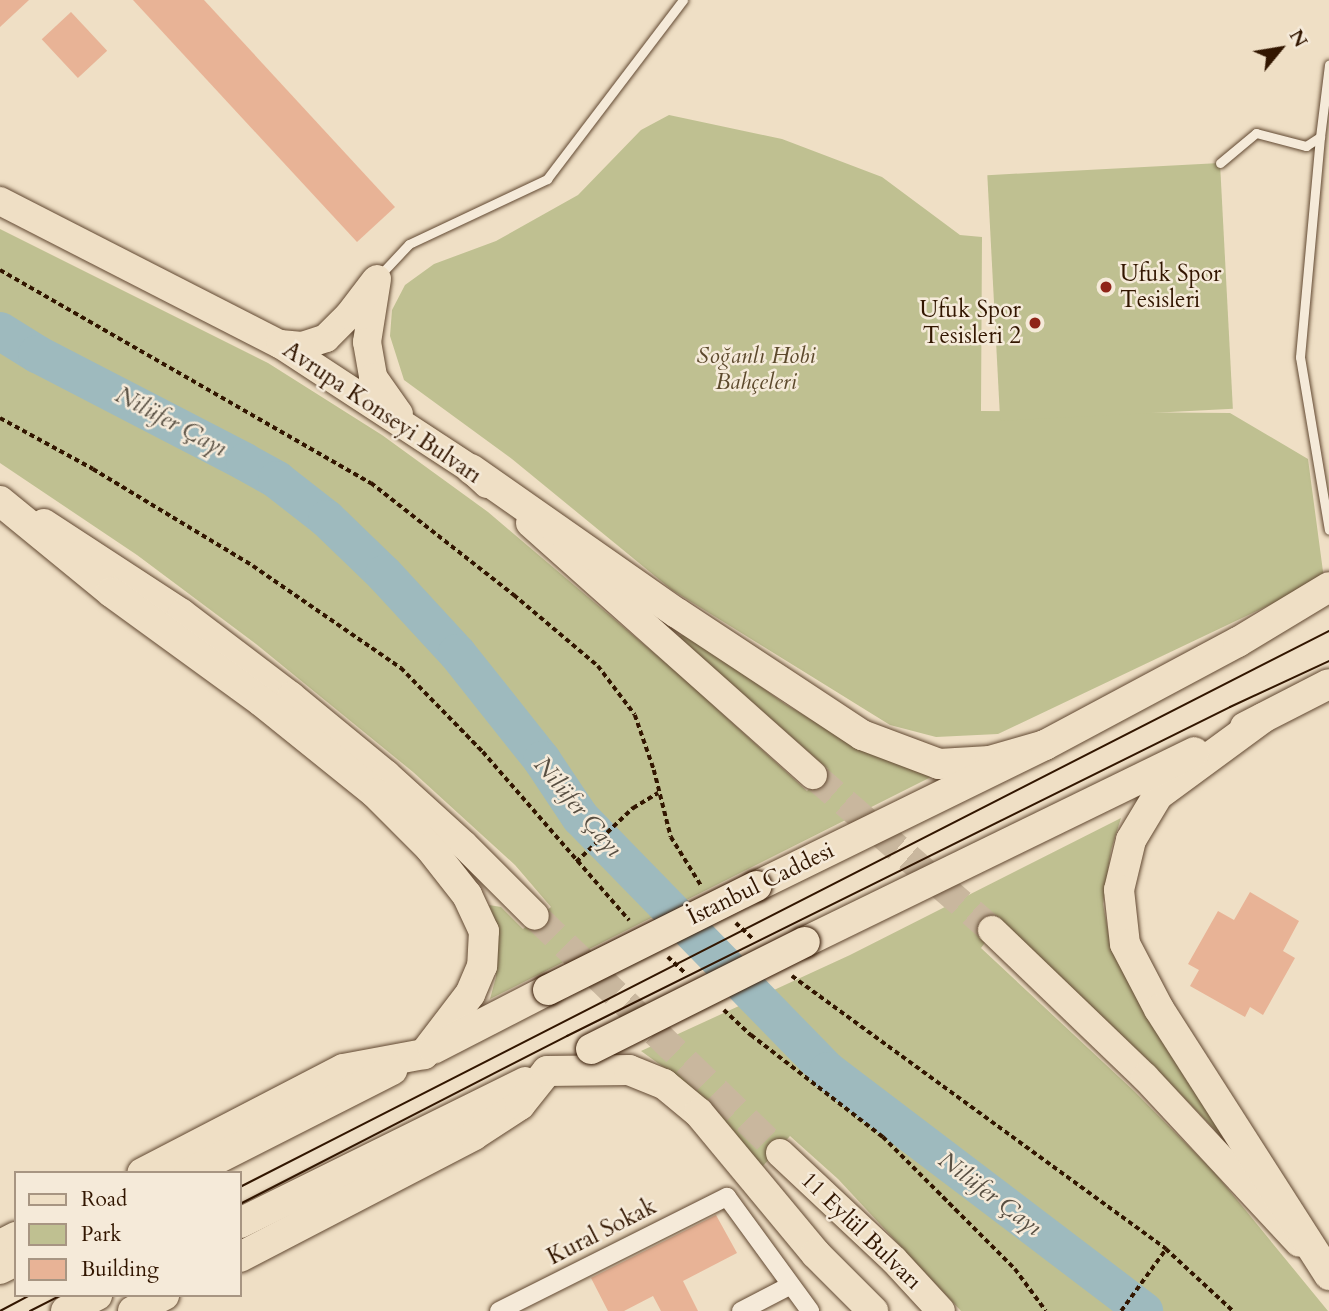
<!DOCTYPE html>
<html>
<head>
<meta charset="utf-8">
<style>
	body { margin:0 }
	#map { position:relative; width:1329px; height:1311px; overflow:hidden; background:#efdfc5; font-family:Cardo,serif }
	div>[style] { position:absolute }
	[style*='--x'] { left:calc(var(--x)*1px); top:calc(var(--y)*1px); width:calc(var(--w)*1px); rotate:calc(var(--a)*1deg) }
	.green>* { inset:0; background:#bfc091; transform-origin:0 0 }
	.river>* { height:38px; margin:-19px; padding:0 19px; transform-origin:19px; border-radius:19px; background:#9ebabe }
	.building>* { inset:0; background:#e8b396; transform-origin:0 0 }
	.primary-tunnel>* { height:28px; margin-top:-14px; transform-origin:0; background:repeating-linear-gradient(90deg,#c9b79e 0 28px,transparent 0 42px) }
	.path>* { height:3.5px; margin-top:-1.75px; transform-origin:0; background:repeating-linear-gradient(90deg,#321600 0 5px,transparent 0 8.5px) }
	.roads { filter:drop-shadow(0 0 2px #614831) drop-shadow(0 0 2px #614831) }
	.service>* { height:9px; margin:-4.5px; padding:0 4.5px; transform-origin:4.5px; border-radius:4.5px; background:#f5ead9 }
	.minor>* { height:18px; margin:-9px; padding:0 9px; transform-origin:9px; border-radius:9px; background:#f5ead9 }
	.primary>* { height:28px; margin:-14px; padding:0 14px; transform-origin:14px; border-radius:14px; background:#efdfc5 }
	.trunk>* { height:30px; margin:-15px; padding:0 15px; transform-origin:15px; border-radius:15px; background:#efdfc5 }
	.tram>* { height:2px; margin:-1px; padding:0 1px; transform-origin:1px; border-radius:1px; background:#321600 }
	.bridges { filter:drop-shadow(0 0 2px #321600) drop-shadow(0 0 2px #321600) }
	.trunk-bridge>* { height:30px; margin:-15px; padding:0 15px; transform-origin:15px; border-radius:15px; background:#efdfc5 }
	.dots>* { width:19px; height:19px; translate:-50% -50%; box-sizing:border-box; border:4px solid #f5ead9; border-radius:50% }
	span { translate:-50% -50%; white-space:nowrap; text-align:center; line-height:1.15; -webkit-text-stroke:5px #f5ead9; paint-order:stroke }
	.poi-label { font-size:23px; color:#321600 }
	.left { translate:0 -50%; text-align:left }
	.right { translate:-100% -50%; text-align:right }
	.park-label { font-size:23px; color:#5c492c; font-style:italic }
	.street-label { font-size:23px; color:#321600 }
	.water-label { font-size:24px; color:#584f42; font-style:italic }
	.legend { position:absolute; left:14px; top:1171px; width:228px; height:126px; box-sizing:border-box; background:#f5ead9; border:2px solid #a79582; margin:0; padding:9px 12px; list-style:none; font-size:21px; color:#321600 }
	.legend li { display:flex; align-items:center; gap:14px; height:35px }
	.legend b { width:35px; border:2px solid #a79582 }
	.north { position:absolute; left:1245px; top:14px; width:70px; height:70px; -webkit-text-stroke:5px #f5ead9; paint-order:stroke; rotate:60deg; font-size:19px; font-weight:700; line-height:28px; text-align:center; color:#321600 }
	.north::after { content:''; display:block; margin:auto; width:24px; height:32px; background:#321600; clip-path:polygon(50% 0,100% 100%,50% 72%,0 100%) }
</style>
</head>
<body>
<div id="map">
	<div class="green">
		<div style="clip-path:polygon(669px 115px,782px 139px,882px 177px,960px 235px,982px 237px,981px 411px,1230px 413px,1308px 459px,1324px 579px,998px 734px,936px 737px,890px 725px,672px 590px,512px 459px,404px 380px,390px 336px,392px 310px,405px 285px,434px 264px,496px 241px,578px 195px,641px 130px)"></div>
		<div style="left:1220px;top:163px;width:246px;height:233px;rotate:87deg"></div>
		<div style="clip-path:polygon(0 229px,268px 363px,382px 435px,488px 512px,680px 675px,807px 791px,828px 769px,678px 636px,688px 634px,785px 704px,862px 749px,931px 777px,490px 999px,496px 977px,496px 922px,489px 905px,501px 907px,523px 929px,551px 907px,515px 865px,413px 772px,256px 644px,137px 555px,0 463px)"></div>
		<div style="clip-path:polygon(1121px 818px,1111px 850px,1103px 904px,1112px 952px,1238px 1154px,1148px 1060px,1001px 921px,981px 948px,1134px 1091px,1215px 1173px,1328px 1311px,961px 1311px,838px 1179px,790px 1136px,761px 1168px,687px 1084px,641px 1051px,850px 955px)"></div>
	</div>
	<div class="river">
		<div style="--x:0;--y:331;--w:44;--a:31.9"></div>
		<div style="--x:37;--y:354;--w:234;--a:27.4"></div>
		<div style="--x:245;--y:462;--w:37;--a:29"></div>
		<div style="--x:277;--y:480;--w:63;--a:38"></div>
		<div style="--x:327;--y:519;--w:79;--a:44"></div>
		<div style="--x:384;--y:574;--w:108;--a:47.3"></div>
		<div style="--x:457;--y:653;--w:137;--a:51.5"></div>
		<div style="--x:542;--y:760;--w:69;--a:56.3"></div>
		<div style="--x:580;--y:817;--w:355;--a:45.7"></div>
		<div style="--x:828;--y:1071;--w:397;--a:37.2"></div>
	</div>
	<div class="building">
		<div style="clip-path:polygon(0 0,29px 0,0 27px)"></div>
		<div style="clip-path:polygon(133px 0,204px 0,395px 207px,357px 242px)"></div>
		<div style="left:71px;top:12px;width:53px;height:40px;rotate:47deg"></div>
		<div style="clip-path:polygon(1250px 892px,1299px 921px,1283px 951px,1295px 958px,1263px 1015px,1250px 1007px,1245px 1017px,1190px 986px,1199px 970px,1188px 964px,1218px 911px,1234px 920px)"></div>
		<div style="clip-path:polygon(716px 1215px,737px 1253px,683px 1281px,698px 1311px,661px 1311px,653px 1296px,624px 1311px,608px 1311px,591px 1278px)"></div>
	</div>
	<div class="primary-tunnel">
		<div style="--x:813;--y:775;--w:237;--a:40.9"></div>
		<div style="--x:535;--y:916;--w:341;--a:44"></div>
	</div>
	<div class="path">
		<div style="--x:0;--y:270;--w:428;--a:29.9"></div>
		<div style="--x:371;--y:483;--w:182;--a:38.1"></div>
		<div style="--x:514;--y:595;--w:110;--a:40.2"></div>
		<div style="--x:598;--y:666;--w:61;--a:52.9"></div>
		<div style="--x:635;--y:715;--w:58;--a:70.9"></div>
		<div style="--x:654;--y:770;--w:69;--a:75.8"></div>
		<div style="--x:671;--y:837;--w:59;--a:58.2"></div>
		<div style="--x:0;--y:418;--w:106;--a:28.7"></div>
		<div style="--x:93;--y:469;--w:187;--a:31.2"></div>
		<div style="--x:253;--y:566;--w:180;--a:34.6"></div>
		<div style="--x:401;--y:668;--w:117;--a:45.7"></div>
		<div style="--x:483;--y:752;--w:223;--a:49"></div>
		<div style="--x:576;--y:862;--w:79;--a:-43.5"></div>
		<div style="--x:633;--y:808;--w:29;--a:-31"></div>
		<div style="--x:736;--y:923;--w:23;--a:43"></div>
		<div style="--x:668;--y:957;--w:23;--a:43"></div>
		<div style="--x:792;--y:976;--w:463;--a:36.1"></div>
		<div style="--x:1166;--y:1249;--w:91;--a:42.8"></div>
		<div style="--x:724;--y:1010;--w:37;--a:43"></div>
		<div style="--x:751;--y:1035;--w:167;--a:37.7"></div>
		<div style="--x:883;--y:1137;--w:187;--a:45"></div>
		<div style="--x:1015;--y:1269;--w:52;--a:53.6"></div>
		<div style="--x:1121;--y:1311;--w:77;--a:-54"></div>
	</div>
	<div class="roads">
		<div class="service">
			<div style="--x:1320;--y:137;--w:221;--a:95.2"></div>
			<div style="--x:1300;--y:357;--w:175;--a:80.5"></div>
			<div style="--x:1220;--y:163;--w:47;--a:-39.8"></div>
			<div style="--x:1256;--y:133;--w:52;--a:14.6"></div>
			<div style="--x:1306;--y:146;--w:17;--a:-33"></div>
			<div style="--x:1320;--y:137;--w:73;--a:-82.9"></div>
			<div style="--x:379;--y:276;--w:44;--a:-46.8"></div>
			<div style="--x:409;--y:244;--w:153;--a:-25.2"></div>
			<div style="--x:547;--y:179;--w:225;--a:-52.8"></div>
		</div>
		<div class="minor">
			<div style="--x:499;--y:1311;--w:255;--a:-26.6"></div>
			<div style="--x:727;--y:1197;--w:141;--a:53.9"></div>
			<div style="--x:741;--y:1311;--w:56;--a:-27.5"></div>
		</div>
		<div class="primary">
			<div style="--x:0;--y:201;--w:314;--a:27.1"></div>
			<div style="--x:280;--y:344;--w:228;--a:33.2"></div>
			<div style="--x:471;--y:469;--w:22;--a:43"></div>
			<div style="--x:377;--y:279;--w:64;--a:99"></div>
			<div style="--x:367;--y:342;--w:36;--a:80"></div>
			<div style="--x:373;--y:377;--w:45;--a:54.9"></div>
			<div style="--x:280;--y:344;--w:22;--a:5"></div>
			<div style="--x:302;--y:346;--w:25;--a:-18"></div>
			<div style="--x:326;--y:338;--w:33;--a:-45"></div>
			<div style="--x:349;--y:315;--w:43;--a:-52.6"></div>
			<div style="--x:44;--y:523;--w:165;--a:33.1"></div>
			<div style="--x:182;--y:613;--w:137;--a:37.3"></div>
			<div style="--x:291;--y:696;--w:123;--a:39.4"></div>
			<div style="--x:386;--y:774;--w:105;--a:42.3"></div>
			<div style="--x:464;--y:845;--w:100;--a:45"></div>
			<div style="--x:530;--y:523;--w:379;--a:41.7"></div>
			<div style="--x:992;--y:930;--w:212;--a:43.9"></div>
			<div style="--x:1145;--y:1077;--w:226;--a:47.1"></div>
			<div style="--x:780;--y:1153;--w:156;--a:43.2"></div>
			<div style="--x:894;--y:1260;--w:69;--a:47.3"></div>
		</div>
		<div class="trunk">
			<div style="--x:471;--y:469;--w:251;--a:35"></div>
			<div style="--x:677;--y:613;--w:222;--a:33.4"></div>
			<div style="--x:862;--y:735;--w:82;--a:20.6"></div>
			<div style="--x:939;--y:764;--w:51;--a:-3.4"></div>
			<div style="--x:990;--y:761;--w:57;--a:-16.2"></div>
			<div style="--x:0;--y:501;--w:144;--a:39.3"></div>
			<div style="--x:111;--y:592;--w:185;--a:36"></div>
			<div style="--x:261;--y:701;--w:146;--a:38.9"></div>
			<div style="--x:375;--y:793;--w:78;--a:45"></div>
			<div style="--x:430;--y:848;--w:60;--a:51.8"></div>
			<div style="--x:467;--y:895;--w:40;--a:65"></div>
			<div style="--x:484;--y:931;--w:35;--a:93"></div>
			<div style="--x:482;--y:966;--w:30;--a:113"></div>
			<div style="--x:470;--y:994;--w:76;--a:127.5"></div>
			<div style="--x:424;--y:1054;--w:82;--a:169.5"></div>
			<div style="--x:343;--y:1069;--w:226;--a:152.6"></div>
			<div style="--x:1263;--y:718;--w:130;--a:143.7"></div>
			<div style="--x:1158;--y:795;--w:52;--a:121"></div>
			<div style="--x:1131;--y:840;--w:51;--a:103.5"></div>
			<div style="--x:1119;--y:890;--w:54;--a:83.7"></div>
			<div style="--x:1125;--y:944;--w:73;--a:62.4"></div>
			<div style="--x:1159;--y:1009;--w:316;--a:57.4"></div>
			<div style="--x:1245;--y:727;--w:94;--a:-27.1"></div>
			<div style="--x:757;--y:886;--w:321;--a:-26.1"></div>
			<div style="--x:1045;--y:745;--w:219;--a:-28.1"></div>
			<div style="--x:1238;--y:642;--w:106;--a:-31.1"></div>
			<div style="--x:805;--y:942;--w:433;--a:-26"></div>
			<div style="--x:433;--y:1049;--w:129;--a:-27.2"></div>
			<div style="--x:189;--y:1173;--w:228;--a:-26.9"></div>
			<div style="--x:240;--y:1223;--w:318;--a:-26.3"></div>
			<div style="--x:0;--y:1245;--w:18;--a:-27"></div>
			<div style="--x:240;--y:1257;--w:264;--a:-27.5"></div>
			<div style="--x:474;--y:1135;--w:55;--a:-33.1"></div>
			<div style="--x:520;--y:1105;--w:43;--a:-51.5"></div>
			<div style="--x:547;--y:1071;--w:82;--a:-0.7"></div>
			<div style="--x:629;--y:1070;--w:38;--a:22"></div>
			<div style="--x:664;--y:1084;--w:45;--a:39.6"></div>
			<div style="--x:699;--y:1113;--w:183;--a:50.3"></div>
			<div style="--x:816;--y:1254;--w:81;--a:45"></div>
			<div style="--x:0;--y:1269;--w:18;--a:-27"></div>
			<div style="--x:66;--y:1311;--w:35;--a:-27"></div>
			<div style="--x:133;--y:1311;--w:35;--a:-27"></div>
		</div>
	</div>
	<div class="tram">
		<div style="--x:240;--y:1187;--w:1223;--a:-27.05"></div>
		<div style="--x:240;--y:1204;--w:368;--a:-27.2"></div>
		<div style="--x:567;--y:1036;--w:740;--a:-26.39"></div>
		<div style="--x:1230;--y:707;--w:109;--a:-24.9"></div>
		<div style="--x:0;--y:1311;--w:34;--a:-28"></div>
		<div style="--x:30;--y:1311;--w:35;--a:-27"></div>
	</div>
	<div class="bridges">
		<div class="trunk-bridge">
			<div style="--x:548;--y:990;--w:233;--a:-26.5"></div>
			<div style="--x:591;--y:1049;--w:239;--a:-26.6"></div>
		</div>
	</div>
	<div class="dots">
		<div style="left:1106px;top:287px;background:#8f2418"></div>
		<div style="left:1035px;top:323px;background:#8f2418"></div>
	</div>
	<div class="poi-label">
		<span class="left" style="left:1120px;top:287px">Ufuk Spor<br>Tesisleri</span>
		<span class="right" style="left:1021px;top:323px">Ufuk Spor<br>Tesisleri 2</span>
	</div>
	<div class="park-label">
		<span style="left:756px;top:369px">Soğanlı Hobi<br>Bahçeleri</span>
	</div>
	<div class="street-label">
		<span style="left:382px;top:413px;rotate:34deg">Avrupa Konseyi Bulvarı</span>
		<span style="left:761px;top:884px;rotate:-26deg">İstanbul Caddesi</span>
		<span style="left:861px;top:1231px;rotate:44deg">11 Eylül Bulvarı</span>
		<span style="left:602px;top:1232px;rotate:-27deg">Kural Sokak</span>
	</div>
	<div class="water-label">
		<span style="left:171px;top:422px;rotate:28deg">Nilüfer Çayı</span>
		<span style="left:578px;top:807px;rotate:50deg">Nilüfer Çayı</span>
		<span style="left:990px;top:1194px;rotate:37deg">Nilüfer Çayı</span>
	</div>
	<ul class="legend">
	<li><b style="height:9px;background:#efdfc5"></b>Road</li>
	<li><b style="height:19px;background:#bfc091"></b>Park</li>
	<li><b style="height:19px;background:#e8b396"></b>Building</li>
	</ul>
	<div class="north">N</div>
</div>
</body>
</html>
